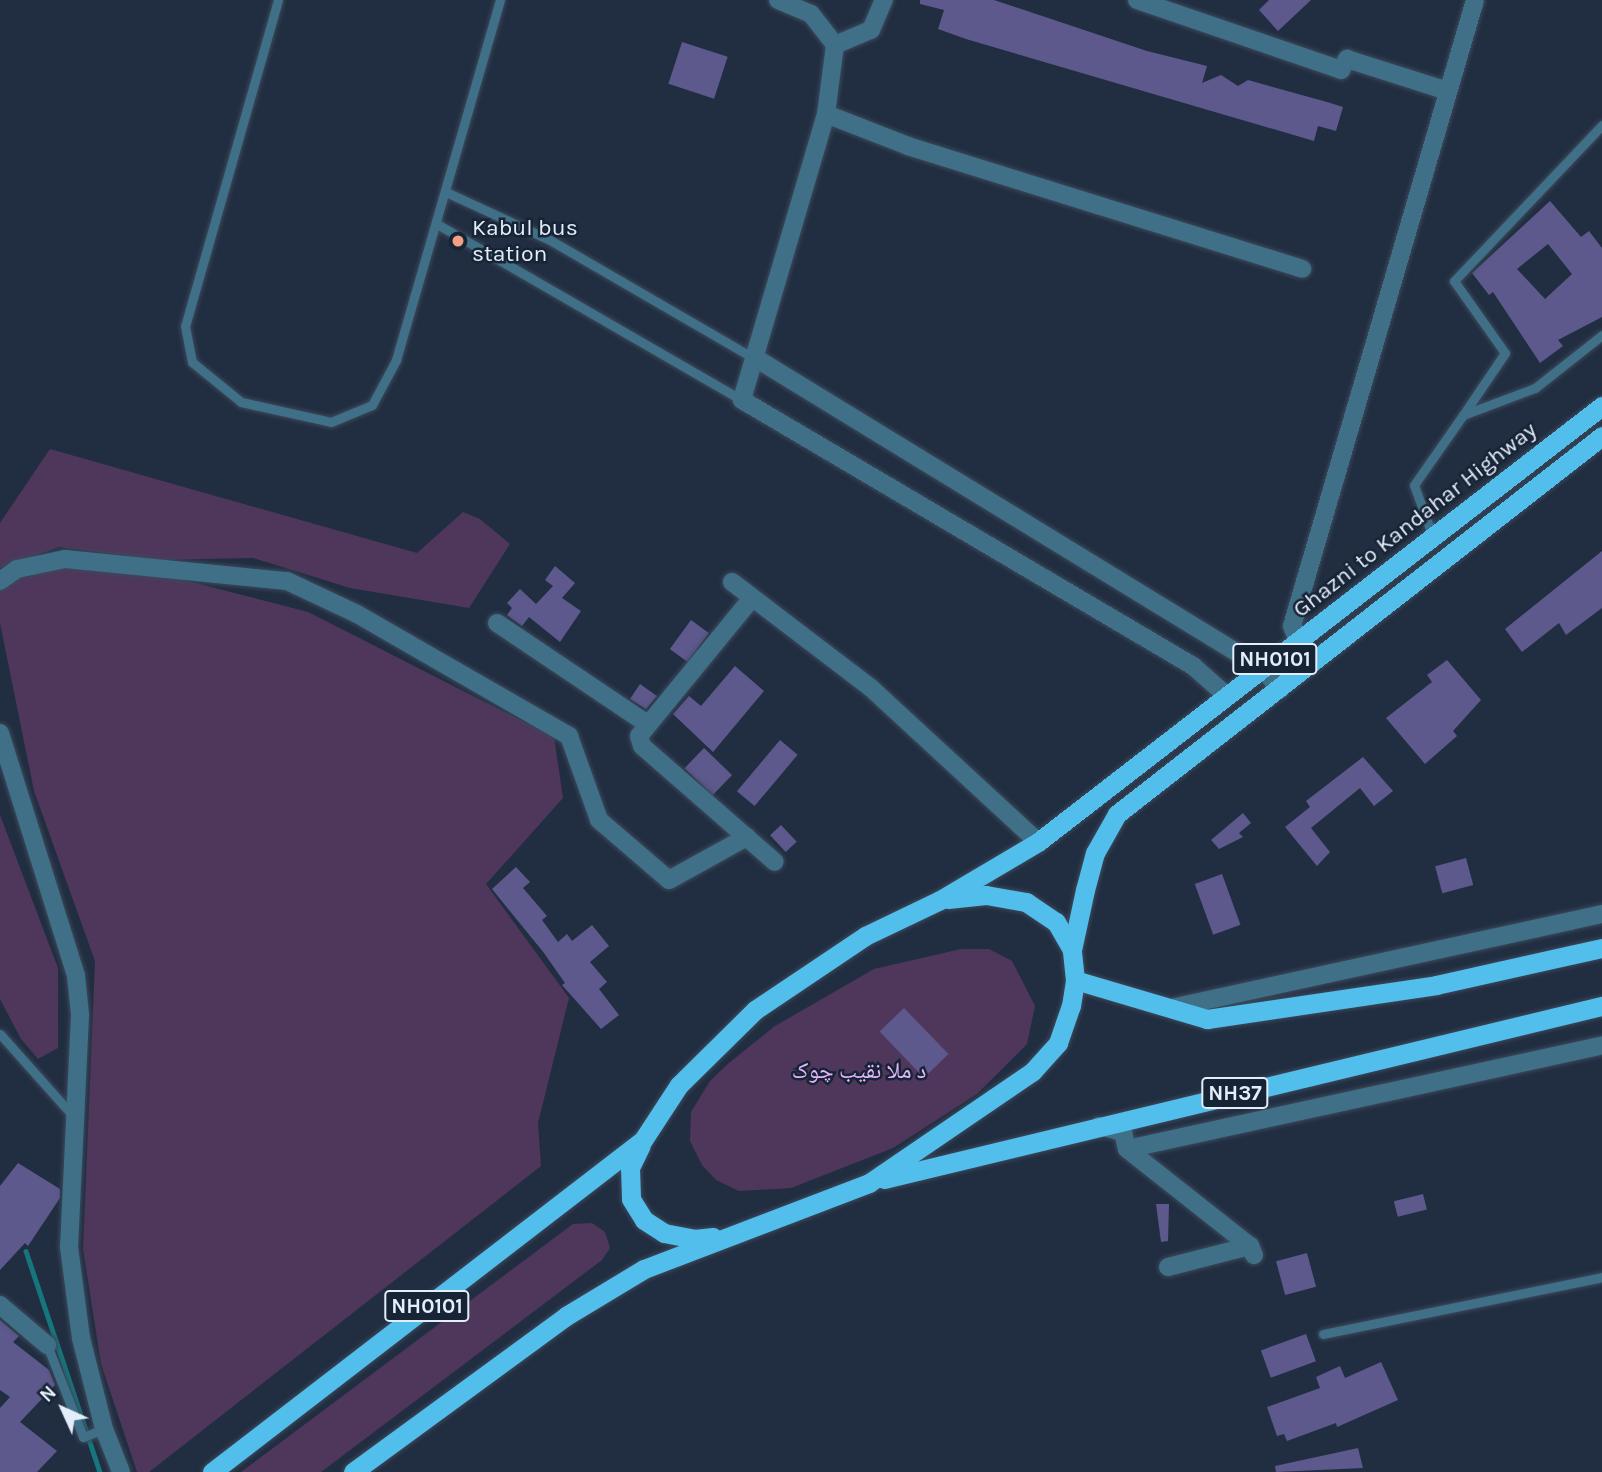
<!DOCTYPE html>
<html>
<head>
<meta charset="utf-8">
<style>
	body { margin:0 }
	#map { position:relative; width:1602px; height:1472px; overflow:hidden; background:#212e41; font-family:Karla,"Noto Naskh Arabic",sans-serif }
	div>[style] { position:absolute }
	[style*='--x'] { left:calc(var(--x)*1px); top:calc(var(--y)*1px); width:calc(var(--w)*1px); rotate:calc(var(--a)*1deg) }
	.green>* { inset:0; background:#4f375b }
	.stream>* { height:4.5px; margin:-2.25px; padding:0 2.25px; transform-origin:2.25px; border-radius:2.25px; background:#16767c }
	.building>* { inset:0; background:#5d598d; transform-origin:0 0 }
	.roads { filter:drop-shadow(0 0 2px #3c495b) drop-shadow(0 0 2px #3c495b) }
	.service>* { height:9px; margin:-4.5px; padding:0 4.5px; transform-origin:4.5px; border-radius:4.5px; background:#3f7087 }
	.minor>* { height:18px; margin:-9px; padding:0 9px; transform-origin:9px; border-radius:9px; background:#3f7087 }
	.tertiary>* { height:18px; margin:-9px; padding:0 9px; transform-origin:9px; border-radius:9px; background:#3f7087 }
	.trunk>* { height:19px; margin:-9.5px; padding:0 9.5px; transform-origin:9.5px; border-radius:9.5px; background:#52beec }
	.dots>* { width:19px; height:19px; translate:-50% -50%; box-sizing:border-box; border:4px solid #172436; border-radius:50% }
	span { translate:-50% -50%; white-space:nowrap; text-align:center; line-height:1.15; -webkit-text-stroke:5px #172436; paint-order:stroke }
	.shield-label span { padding:2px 5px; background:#172436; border:2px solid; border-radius:5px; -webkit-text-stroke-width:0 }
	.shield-label { font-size:21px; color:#e4edfa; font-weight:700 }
	.poi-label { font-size:23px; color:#e4edfa }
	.left { translate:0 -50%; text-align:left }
	.street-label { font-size:23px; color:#e4edfa }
	.park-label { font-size:23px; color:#e6b5fe }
	.north { position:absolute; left:28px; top:1374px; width:70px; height:70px; -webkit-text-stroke:5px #172436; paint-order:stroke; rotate:315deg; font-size:19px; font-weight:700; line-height:28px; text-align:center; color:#e4edfa }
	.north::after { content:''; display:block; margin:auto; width:24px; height:32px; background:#e4edfa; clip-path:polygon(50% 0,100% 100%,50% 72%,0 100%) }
</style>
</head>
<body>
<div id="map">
	<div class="green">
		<div style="clip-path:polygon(50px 449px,417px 553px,463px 512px,480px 519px,510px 544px,469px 608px,350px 588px,253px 558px,157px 560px,59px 547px,0 568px,0 523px)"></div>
		<div style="clip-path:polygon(32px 567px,149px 571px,308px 612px,554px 737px,563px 798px,486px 884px,569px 998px,538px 1123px,541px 1166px,149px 1472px,137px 1472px,101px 1364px,83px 1249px,95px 961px,34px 791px,0 623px,0 588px)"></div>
		<div style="clip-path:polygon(0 815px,58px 968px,58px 1048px,38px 1059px,21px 1039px,0 999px)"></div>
		<div style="clip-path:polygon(961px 949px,989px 949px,1012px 961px,1035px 1006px,1027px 1044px,977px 1094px,893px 1148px,791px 1188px,739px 1191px,716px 1180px,702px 1165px,690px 1141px,691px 1112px,710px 1081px,729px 1063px,775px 1026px,874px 969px)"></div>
		<div style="clip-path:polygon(592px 1223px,605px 1232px,610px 1248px,602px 1260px,321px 1472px,241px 1472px,573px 1224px)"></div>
	</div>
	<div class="stream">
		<div style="--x:26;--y:1251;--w:233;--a:71.5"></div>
	</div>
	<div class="building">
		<div style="clip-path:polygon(920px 0,994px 0,1147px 51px,1207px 66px,1202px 83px,1221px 75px,1238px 86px,1248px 80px,1327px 102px,1343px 107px,1336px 131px,1318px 126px,1314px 141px,966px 39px,938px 29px,944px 10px,920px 4px)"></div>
		<div style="clip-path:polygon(1269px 0,1311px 0,1278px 31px,1259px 10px)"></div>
		<div style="left:682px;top:42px;width:48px;height:44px;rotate:18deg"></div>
		<div style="clip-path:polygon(evenodd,1550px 201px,1581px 237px,1589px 231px,1602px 248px,1602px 317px,1558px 340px,1563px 346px,1540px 363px,1493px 292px,1489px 295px,1472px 273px,1550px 201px,1548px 244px,1572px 274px,1545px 299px,1517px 269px,1548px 244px)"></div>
		<div style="clip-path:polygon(1602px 551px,1602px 608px,1566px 635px,1559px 623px,1522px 652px,1505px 629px)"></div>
		<div style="clip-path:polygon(555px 566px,575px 583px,562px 598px,581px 611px,560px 642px,529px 617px,522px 626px,507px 615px,512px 608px,507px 603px,520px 589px,536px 604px,553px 586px,545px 580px)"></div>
		<div style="left:691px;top:620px;width:22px;height:36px;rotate:36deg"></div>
		<div style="clip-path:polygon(1447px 660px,1481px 700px,1453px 731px,1457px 736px,1425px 764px,1386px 718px,1432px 682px,1427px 675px)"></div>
		<div style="clip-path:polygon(735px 666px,764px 691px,713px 752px,673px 714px,689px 696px,701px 706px)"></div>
		<div style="clip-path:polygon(640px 684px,657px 696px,646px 709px,630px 699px)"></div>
		<div style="left:780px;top:740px;width:23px;height:67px;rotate:40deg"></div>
		<div style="left:704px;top:748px;width:39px;height:28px;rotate:44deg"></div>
		<div style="clip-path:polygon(1363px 757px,1393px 791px,1374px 806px,1360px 788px,1311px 828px,1330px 852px,1317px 866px,1285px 827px,1310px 807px,1306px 801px)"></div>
		<div style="clip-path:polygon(1243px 813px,1251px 823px,1239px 833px,1243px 837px,1219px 849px,1211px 840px)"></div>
		<div style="left:781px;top:825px;width:23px;height:15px;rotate:47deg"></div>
		<div style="left:1466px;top:858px;width:28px;height:32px;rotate:75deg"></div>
		<div style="clip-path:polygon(516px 867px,530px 882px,523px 888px,547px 916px,542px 920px,558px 942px,567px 934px,572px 941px,592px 925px,609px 946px,590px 962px,607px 982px,599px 989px,619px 1015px,601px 1029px,562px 985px,565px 983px,544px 953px,492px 889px)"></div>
		<div style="left:1222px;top:874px;width:54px;height:29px;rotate:70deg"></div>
		<div style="left:904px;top:1008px;width:64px;height:34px;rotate:46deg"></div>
		<div style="clip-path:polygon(18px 1163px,60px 1189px,60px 1198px,28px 1246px,25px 1243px,0 1270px,0 1186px)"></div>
		<div style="left:1423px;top:1194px;width:16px;height:30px;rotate:76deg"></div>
		<div style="clip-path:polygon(1156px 1204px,1169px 1204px,1168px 1241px,1161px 1242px)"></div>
		<div style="left:1307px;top:1253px;width:35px;height:32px;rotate:75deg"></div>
		<div style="clip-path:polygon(0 1320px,19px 1336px,13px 1342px,49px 1370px,55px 1385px,20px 1422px,57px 1451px,37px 1472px,0 1472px,0 1408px,10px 1397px,0 1390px)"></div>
		<div style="left:1306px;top:1334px;width:29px;height:48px;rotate:70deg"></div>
		<div style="clip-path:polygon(1381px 1362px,1398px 1400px,1337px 1427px,1336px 1423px,1287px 1441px,1284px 1434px,1277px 1436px,1267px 1407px,1320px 1388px,1316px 1377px,1340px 1366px,1345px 1378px)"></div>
		<div style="clip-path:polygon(1358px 1448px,1363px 1468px,1276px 1472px,1275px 1466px)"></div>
	</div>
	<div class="roads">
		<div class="service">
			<div style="--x:278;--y:0;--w:339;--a:105.9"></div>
			<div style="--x:185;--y:326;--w:37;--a:79"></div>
			<div style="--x:192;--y:362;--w:63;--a:39.2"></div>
			<div style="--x:241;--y:402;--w:92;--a:12.5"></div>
			<div style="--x:331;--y:422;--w:44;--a:-22.5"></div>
			<div style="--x:372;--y:405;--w:51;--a:-61.9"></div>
			<div style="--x:396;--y:360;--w:375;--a:-73.9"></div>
			<div style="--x:446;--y:192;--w:115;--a:24.8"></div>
			<div style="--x:550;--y:240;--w:237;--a:30.1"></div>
			<div style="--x:437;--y:224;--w:352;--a:30"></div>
			<div style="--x:1463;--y:415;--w:75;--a:-55.9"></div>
			<div style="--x:1505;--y:353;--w:88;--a:-125.3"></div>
			<div style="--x:1454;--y:281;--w:215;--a:-46.5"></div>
			<div style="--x:1433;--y:537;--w:55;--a:-110.1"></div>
			<div style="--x:1414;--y:485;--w:85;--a:-55"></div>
			<div style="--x:1463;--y:415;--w:77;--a:-20.6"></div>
			<div style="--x:1535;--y:388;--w:85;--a:-38.3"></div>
			<div style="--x:0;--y:1034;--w:111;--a:48.3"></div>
			<div style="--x:1323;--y:1334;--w:285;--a:-11.5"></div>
			<div style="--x:47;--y:1345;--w:99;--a:68.6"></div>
			<div style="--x:83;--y:1437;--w:22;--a:-21"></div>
		</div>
		<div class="minor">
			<div style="--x:778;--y:0;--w:36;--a:23"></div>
			<div style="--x:811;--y:14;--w:39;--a:52"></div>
			<div style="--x:835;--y:45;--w:70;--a:97.4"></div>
			<div style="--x:826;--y:114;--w:298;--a:106.4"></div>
			<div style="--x:742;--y:400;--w:524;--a:30.53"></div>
			<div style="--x:1193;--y:666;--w:45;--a:41.4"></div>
			<div style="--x:1137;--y:0;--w:216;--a:18.9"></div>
			<div style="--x:1341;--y:70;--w:13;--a:-61"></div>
			<div style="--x:1347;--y:59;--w:106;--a:17.6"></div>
			<div style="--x:835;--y:45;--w:39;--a:-23"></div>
			<div style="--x:871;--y:30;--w:33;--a:-67"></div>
			<div style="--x:826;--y:114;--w:88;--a:21.3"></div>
			<div style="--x:908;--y:146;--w:413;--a:17.3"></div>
			<div style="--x:757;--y:359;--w:592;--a:31.46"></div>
			<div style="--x:1262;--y:668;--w:28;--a:49"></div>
			<div style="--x:0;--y:581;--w:21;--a:-35"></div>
			<div style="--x:17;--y:569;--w:49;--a:-11.8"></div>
			<div style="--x:65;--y:559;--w:223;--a:5.7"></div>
			<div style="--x:287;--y:581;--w:77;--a:25.2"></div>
			<div style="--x:357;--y:614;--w:245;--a:29.9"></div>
			<div style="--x:569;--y:736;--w:89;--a:70.3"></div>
			<div style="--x:599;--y:820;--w:92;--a:40.6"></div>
			<div style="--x:669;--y:880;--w:89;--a:-28.9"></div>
			<div style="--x:732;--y:582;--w:175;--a:37.3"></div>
			<div style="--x:871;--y:688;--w:227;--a:42.7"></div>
			<div style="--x:752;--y:598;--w:178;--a:129.3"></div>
			<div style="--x:639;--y:736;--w:10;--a:73"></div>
			<div style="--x:642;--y:746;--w:176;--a:41.1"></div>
			<div style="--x:497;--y:623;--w:179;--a:33.9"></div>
			<div style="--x:1298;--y:641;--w:16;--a:-112"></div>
			<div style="--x:1292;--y:626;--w:652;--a:-73.7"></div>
			<div style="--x:1127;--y:1149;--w:157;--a:38.3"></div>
			<div style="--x:1250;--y:1246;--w:10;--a:66"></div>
			<div style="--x:1168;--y:1267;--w:85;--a:-14.4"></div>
			<div style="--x:0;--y:1305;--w:62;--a:40.4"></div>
		</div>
		<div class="tertiary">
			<div style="--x:0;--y:733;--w:255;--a:72.6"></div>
			<div style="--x:76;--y:976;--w:39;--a:84"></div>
			<div style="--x:80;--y:1015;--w:232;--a:92.7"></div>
			<div style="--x:69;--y:1247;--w:92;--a:82.5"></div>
			<div style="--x:81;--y:1338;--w:94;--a:75.8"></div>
			<div style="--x:104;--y:1429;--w:46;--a:68.4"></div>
			<div style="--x:1171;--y:1008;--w:441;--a:-12.3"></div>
			<div style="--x:1099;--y:1126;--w:25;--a:14"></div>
			<div style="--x:1123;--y:1132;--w:17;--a:77"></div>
			<div style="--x:1127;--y:1149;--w:486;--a:-12.3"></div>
		</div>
		<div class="trunk">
			<div style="--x:948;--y:899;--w:38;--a:-6"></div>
			<div style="--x:986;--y:895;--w:41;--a:9.9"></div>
			<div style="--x:1026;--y:902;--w:36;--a:34"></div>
			<div style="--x:1056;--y:922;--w:32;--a:60"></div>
			<div style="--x:1075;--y:980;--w:138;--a:16.5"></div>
			<div style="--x:1207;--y:1019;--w:232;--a:-8.4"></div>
			<div style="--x:1436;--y:985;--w:170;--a:-12.6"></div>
			<div style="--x:641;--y:1145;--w:25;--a:116"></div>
			<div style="--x:630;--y:1168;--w:31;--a:88"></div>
			<div style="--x:631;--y:1199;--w:25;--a:58"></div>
			<div style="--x:644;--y:1220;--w:24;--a:33"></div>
			<div style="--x:664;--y:1233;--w:31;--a:11"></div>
			<div style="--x:694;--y:1239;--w:19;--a:-6"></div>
			<div style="--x:884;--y:1179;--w:739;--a:-13.55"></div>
			<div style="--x:212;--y:1472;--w:544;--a:-37.61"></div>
			<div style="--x:643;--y:1140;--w:66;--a:-56.8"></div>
			<div style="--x:679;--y:1085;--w:107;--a:-44.6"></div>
			<div style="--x:755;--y:1010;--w:133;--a:-33.9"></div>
			<div style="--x:865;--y:936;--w:83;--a:-25.6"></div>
			<div style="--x:940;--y:900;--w:114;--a:-30.6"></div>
			<div style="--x:1038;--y:842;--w:713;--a:-37.71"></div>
			<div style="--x:353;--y:1472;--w:264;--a:-36.2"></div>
			<div style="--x:566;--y:1316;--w:91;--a:-31.1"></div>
			<div style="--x:644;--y:1269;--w:241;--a:-20.9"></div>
			<div style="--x:869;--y:1183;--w:197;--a:-34.3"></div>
			<div style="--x:1032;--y:1072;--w:39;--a:-48"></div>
			<div style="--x:1058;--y:1043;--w:39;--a:-71"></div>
			<div style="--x:1071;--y:1006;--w:26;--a:-81"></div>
			<div style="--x:1075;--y:980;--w:30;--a:-96"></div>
			<div style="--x:1072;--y:950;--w:61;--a:-77.8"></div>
			<div style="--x:1085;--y:890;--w:38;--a:-75"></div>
			<div style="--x:1095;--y:853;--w:45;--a:-60.6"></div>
			<div style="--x:1117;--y:814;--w:615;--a:-37.93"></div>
		</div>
	</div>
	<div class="dots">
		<div style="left:458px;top:241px;background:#f39f84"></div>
	</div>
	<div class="shield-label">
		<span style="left:1275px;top:659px">NH0101</span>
		<span style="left:1235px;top:1093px">NH37</span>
		<span style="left:427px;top:1306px">NH0101</span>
	</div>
	<div class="poi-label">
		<span class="left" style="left:472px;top:241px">Kabul bus<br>station</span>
	</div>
	<div class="street-label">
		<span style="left:1415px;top:520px;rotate:-38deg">Ghazni to Kandahar Highway</span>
	</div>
	<div class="park-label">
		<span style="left:859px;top:1071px">د ملا نقيب چوک</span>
	</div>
	<div class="north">N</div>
</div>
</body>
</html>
